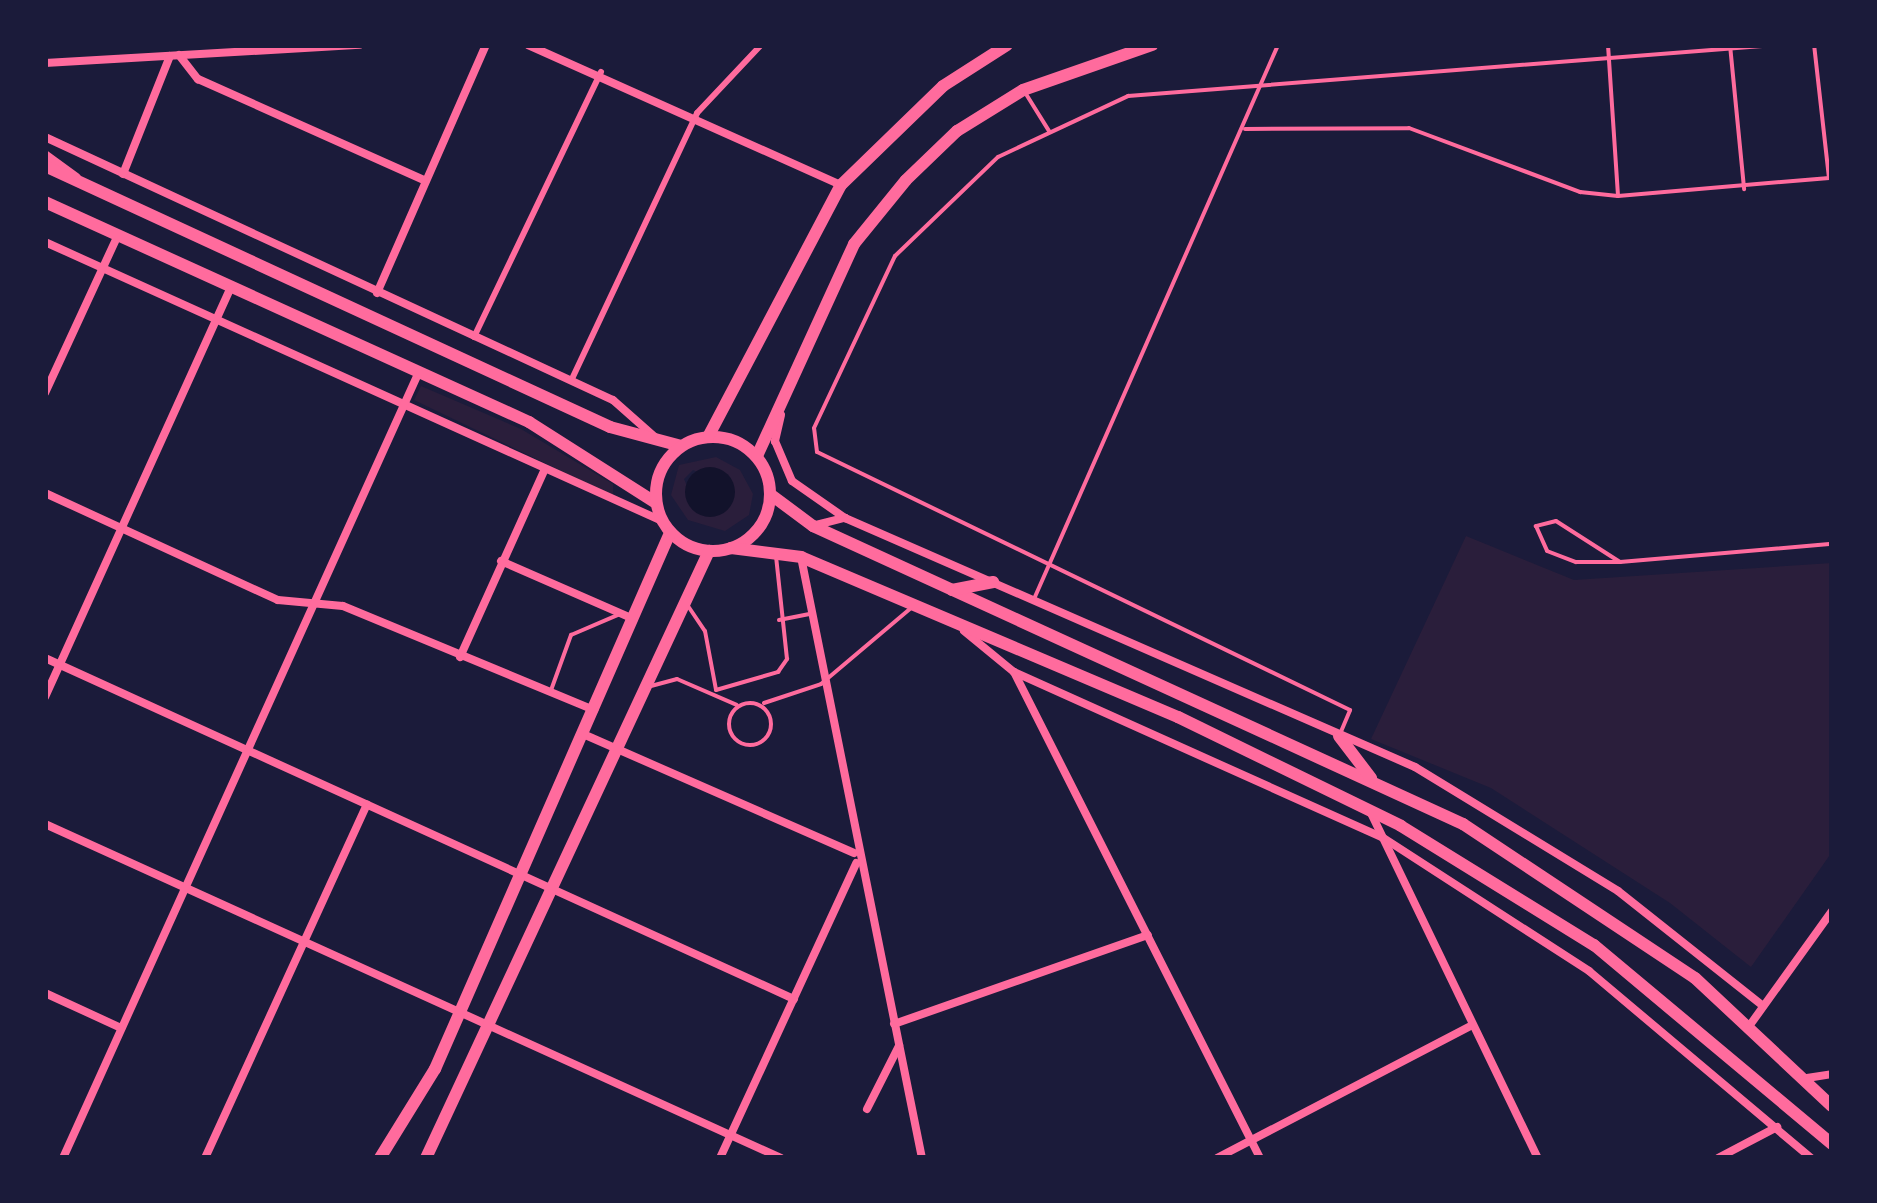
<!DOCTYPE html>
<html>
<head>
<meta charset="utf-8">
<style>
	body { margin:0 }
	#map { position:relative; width:1877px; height:1203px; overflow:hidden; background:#1b1b3a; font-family:"Roboto Condensed",sans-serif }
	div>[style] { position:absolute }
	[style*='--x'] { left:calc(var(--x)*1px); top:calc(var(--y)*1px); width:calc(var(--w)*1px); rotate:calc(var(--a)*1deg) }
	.green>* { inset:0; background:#2a1e3b }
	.water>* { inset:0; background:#12122b }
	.round { border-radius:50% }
	.service>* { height:4px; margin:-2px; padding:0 2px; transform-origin:2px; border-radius:2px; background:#ff6b9d }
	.service>.ring { margin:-2px; padding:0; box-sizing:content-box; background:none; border:4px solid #ff6b9d; border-radius:50% }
	.pedestrian>* { height:6px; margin:-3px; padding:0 3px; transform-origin:3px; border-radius:3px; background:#ff6b9d }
	.minor>* { height:8px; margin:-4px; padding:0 4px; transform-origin:4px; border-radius:4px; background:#ff6b9d }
	.primary>* { height:12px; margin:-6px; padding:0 6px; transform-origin:6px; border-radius:6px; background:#ff6b9d }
	.primary>.ring { margin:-6px; padding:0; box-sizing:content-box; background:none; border:12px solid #ff6b9d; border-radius:50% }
	span { translate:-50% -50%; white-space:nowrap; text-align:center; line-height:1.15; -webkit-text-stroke:9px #1b1b3a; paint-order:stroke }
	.frame { position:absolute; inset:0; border:48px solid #1b1b3a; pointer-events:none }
</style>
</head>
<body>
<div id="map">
	<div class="green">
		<div style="clip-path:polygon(421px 386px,521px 429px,613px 484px,613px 496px,414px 400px)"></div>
		<div style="clip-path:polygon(evenodd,716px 457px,740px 470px,753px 494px,749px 515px,725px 531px,688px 520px,671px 495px,679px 465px,716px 457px,693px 470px,734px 488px,712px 514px,696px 508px,684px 479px,693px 470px)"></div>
		<div style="clip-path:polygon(1466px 536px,1574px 580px,1832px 563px,1832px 852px,1751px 967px,1670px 903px,1491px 788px,1371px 739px)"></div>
	</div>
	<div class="water">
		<div class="round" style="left:685px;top:467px;width:50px;height:50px"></div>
	</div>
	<div class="service">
		<div style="--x:1608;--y:45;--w:151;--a:86.2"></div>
		<div style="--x:1730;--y:45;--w:145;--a:84.4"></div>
		<div style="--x:1026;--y:94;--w:44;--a:58.1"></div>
		<div style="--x:1245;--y:129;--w:164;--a:-0.3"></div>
		<div style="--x:1409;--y:128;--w:183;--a:20.5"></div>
		<div style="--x:1580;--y:192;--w:38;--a:6"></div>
		<div style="--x:1618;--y:196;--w:212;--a:-4.9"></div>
		<div style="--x:1829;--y:178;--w:134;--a:-96.4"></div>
		<div style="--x:1620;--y:562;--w:76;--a:-147.4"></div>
		<div style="--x:1556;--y:521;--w:21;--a:166"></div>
		<div style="--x:1536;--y:526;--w:27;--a:66"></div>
		<div style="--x:1547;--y:551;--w:31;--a:21"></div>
		<div style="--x:1576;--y:562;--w:44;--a:0"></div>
		<div style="--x:1620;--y:562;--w:213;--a:-4.9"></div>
		<div style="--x:1034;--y:599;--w:605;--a:-66.23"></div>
		<div style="--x:688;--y:606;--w:30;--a:56"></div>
		<div style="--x:705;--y:631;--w:60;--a:79.4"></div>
		<div style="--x:716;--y:690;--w:65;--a:-16.2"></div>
		<div style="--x:778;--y:672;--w:16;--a:-55"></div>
		<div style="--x:787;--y:659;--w:104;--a:-96.1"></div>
		<div style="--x:779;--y:620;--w:31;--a:-11"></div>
		<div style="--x:651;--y:686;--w:27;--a:-15"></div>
		<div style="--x:677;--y:679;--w:65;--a:23.4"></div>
		<div style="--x:550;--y:693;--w:62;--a:-70.1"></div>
		<div style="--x:571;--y:635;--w:53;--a:-23.2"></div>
		<div style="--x:764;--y:703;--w:60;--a:-18.4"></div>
		<div style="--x:821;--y:684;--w:119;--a:-40.2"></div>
		<div class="ring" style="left:729px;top:703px;width:38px;height:38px"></div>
		<div style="--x:1340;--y:734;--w:26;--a:-67"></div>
		<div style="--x:1350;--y:710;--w:592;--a:-154.17"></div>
		<div style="--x:817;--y:452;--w:24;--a:-97"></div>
		<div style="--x:814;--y:428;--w:190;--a:-64.8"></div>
		<div style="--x:895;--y:256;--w:143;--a:-43.9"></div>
		<div style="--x:998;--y:157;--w:144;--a:-25.1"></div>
		<div style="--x:1128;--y:96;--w:649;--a:-4.51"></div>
	</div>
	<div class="pedestrian">
		<div style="--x:474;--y:337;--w:294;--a:-64.4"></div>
		<div style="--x:571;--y:381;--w:296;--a:-64.8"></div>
		<div style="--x:697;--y:113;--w:93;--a:-46.7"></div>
	</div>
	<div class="minor">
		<div style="--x:528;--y:45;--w:343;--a:24.1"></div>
		<div style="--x:179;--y:55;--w:31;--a:52"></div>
		<div style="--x:198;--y:79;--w:248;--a:24.1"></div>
		<div style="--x:45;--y:63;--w:315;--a:-3.3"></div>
		<div style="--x:45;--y:137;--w:626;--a:24.85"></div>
		<div style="--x:613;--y:400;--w:57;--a:41.5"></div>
		<div style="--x:45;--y:154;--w:39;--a:36"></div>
		<div style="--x:123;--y:174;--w:127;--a:-68.3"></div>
		<div style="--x:45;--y:242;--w:677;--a:24.33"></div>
		<div style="--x:377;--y:293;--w:271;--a:-66.3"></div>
		<div style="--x:45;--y:393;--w:172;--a:-65.2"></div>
		<div style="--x:781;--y:415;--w:27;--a:103"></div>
		<div style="--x:775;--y:441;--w:43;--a:67"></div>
		<div style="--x:792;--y:481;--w:65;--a:34.9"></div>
		<div style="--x:45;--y:493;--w:256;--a:24.7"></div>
		<div style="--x:278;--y:600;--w:65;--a:5.3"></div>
		<div style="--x:343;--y:606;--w:272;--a:22.5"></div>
		<div style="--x:816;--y:525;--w:30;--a:-14"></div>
		<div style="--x:845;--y:518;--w:622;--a:23.6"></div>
		<div style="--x:1415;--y:767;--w:238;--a:31.4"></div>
		<div style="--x:1618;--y:891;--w:185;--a:38.4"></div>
		<div style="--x:801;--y:557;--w:613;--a:78.62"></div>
		<div style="--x:501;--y:561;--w:145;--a:23.6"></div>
		<div style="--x:964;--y:631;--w:65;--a:39.4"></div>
		<div style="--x:1014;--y:672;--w:403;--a:24.2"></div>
		<div style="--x:1382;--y:837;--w:247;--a:32.9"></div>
		<div style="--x:1589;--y:971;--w:290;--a:40.1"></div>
		<div style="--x:460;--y:657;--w:204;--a:-65.7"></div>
		<div style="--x:45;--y:658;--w:823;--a:24.48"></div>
		<div style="--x:1014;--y:672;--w:545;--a:63.15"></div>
		<div style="--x:45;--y:697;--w:448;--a:-65.6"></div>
		<div style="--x:583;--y:734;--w:296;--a:23.7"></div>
		<div style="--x:1370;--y:811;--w:386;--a:64.2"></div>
		<div style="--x:45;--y:824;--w:808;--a:24.41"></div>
		<div style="--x:45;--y:993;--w:84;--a:24.7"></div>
		<div style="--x:894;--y:1024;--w:269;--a:-19.3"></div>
		<div style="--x:1750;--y:1025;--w:140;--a:-54.3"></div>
		<div style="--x:1807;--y:1078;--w:25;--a:-9"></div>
		<div style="--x:867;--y:1109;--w:71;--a:-63.1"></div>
		<div style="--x:63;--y:1158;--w:858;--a:-65.64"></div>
		<div style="--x:205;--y:1158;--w:389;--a:-65.4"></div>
		<div style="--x:720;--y:1158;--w:325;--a:-65.2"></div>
		<div style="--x:1217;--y:1158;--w:288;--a:-27.5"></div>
		<div style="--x:1718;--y:1158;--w:67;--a:-27.7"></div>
	</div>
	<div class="primary">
		<div style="--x:45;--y:166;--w:622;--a:24.79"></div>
		<div style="--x:610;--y:427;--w:73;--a:15"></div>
		<div style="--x:45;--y:202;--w:532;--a:24.44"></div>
		<div style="--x:529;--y:422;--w:151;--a:32.5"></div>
		<div class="ring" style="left:656px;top:437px;width:102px;height:102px"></div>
		<div style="--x:708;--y:437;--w:285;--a:-62.2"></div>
		<div style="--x:841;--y:185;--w:142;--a:-44.1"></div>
		<div style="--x:943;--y:86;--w:76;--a:-32.6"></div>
		<div style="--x:757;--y:456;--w:233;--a:-65.4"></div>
		<div style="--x:854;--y:244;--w:82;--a:-50.9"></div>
		<div style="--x:906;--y:180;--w:71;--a:-43.9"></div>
		<div style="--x:957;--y:131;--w:78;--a:-31.8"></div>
		<div style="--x:1023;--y:90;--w:137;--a:-19.2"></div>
		<div style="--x:770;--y:494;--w:54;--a:36.7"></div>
		<div style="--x:813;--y:526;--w:715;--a:24.63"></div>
		<div style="--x:1463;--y:824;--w:278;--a:33.6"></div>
		<div style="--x:1695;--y:978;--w:187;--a:43.1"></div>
		<div style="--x:731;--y:548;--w:71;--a:7.3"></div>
		<div style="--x:801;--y:557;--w:410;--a:23"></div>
		<div style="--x:1178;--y:717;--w:248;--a:26"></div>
		<div style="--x:1401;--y:826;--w:227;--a:31.7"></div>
		<div style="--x:1594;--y:945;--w:310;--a:39.9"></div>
		<div style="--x:952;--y:590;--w:42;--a:-11"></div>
		<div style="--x:1339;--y:736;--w:53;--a:52.7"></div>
		<div style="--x:380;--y:1158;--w:105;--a:-58.3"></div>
		<div style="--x:435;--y:1069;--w:585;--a:-66.33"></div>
		<div style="--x:426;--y:1158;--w:670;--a:-65"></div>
	</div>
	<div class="frame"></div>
</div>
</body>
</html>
